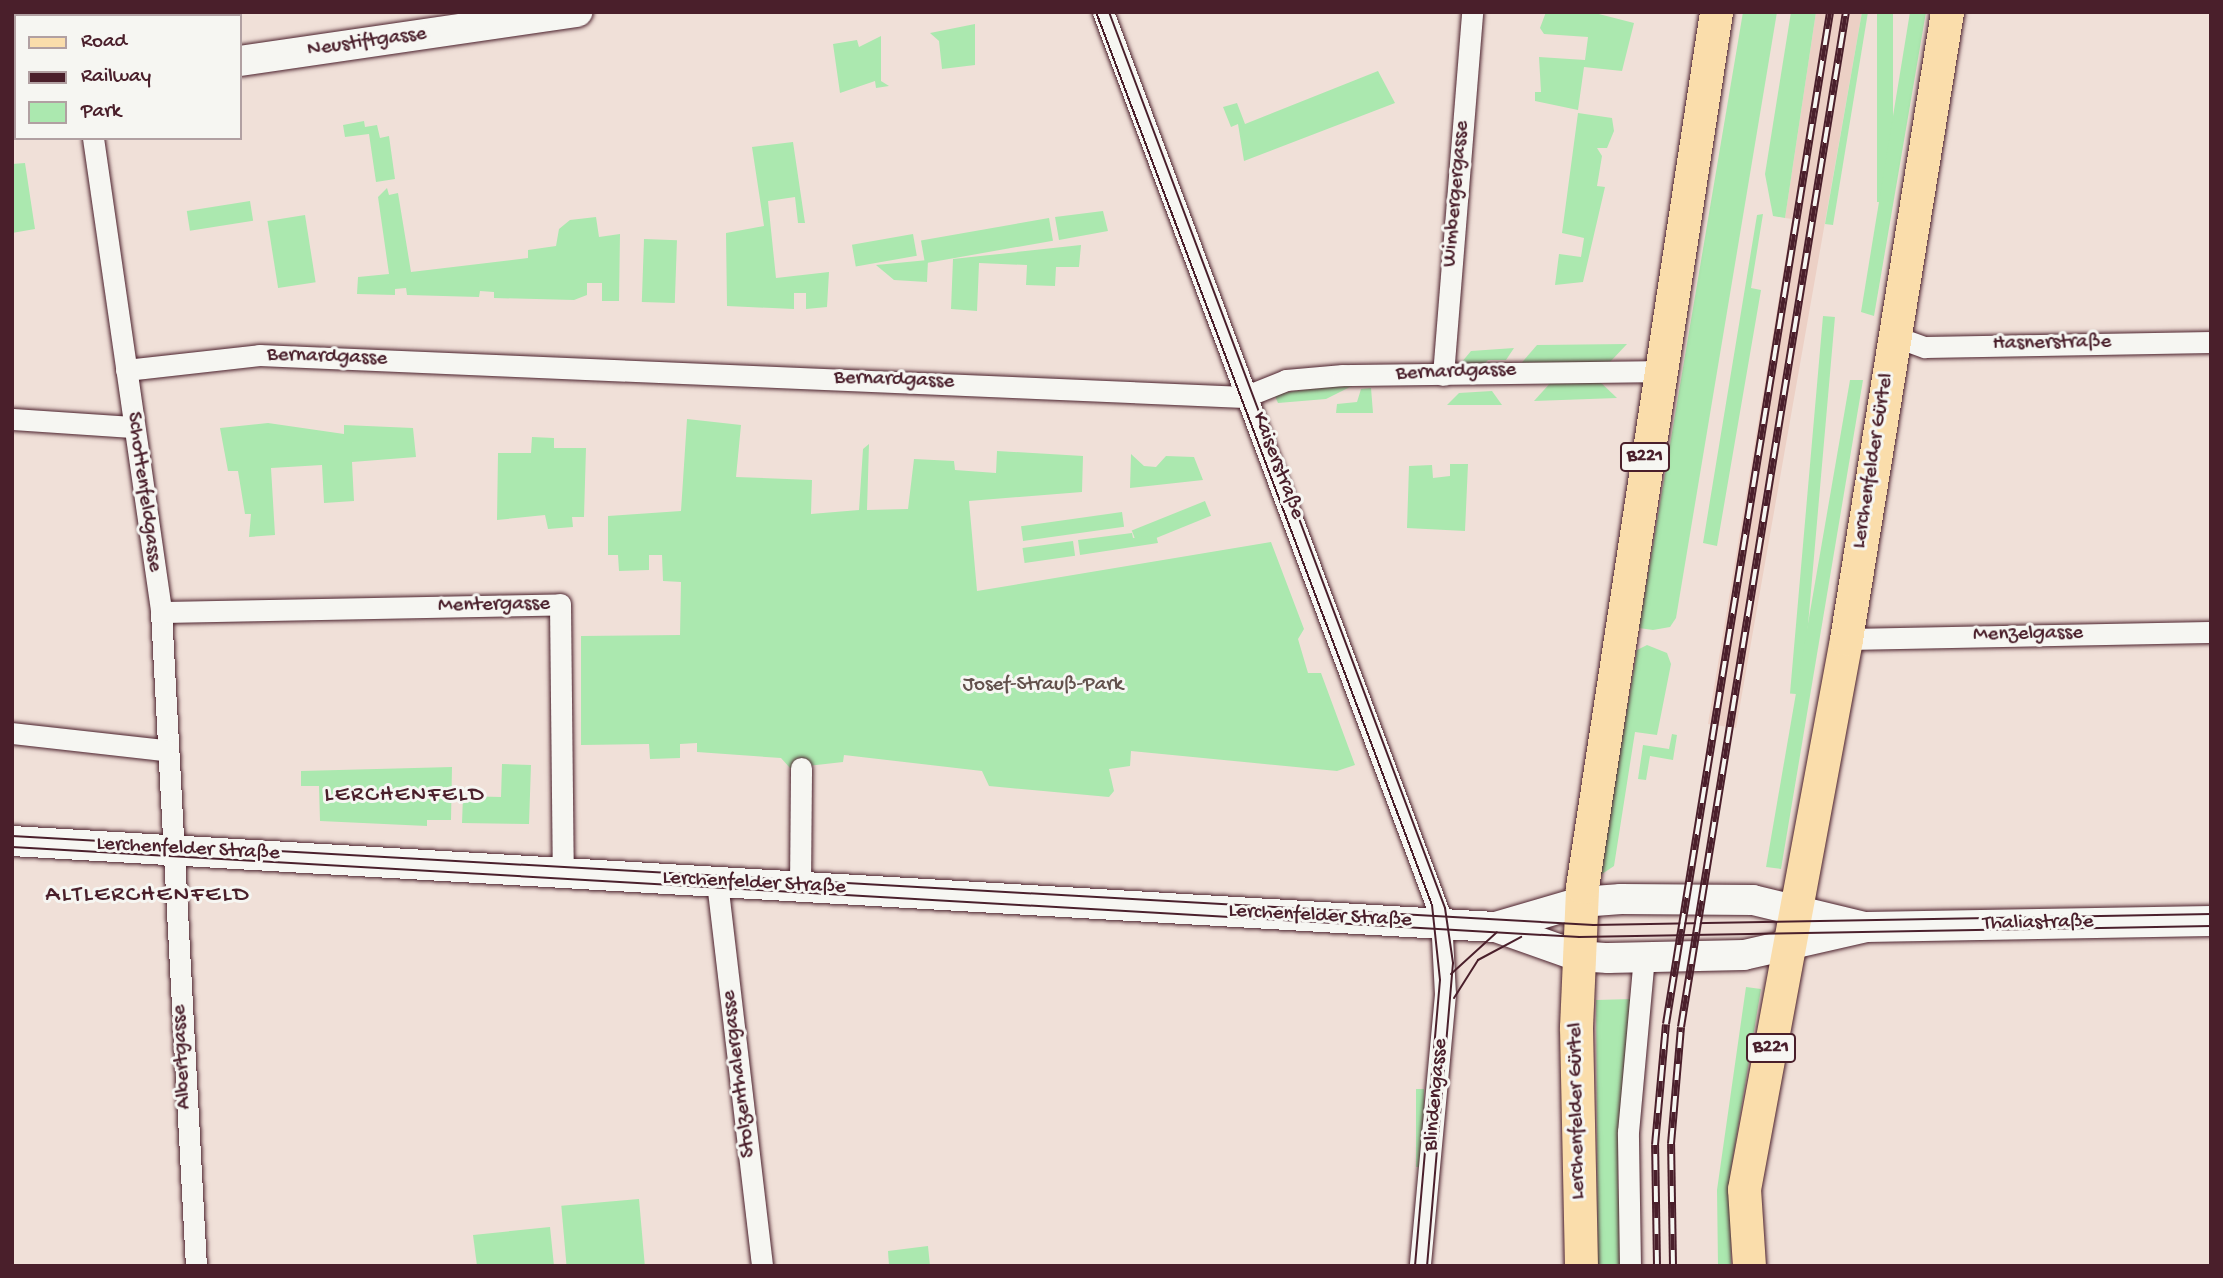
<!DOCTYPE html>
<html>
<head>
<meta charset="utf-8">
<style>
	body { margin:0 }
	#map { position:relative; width:2223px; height:1278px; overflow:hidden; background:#f0e0d8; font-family:"Gochi Hand",sans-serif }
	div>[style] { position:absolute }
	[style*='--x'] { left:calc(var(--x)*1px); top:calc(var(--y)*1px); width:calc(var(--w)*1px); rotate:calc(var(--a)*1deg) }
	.built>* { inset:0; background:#ecd0c5 }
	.green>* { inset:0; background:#abe8af; transform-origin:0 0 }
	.roads { filter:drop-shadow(0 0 2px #4a1f2b) drop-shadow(0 0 2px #4a1f2b) }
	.street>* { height:21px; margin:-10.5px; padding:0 10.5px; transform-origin:10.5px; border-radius:10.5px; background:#f6f6f2 }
	.secondary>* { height:30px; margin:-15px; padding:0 15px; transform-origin:15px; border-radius:15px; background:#f6f6f2 }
	.primary>* { height:33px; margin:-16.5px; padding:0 16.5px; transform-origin:16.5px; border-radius:16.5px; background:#faddab }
	.tram>* { height:2px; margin:-1px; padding:0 1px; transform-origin:1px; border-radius:1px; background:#4a1f2b }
	.rail>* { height:8px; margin-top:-4px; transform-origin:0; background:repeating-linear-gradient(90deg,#f6f6f2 0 16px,#4a1f2b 0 32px); box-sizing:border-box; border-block:2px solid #4a1f2b }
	span { translate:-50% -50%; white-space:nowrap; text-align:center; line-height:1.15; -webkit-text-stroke:6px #f6f6f2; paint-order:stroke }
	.shield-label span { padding:2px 5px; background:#f6f6f2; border:2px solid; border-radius:5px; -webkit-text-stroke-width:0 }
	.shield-label { font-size:19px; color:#4a1f2b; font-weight:700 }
	.street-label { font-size:21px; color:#4a1f2b }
	.park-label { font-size:21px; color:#62514c }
	.neighbourhood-label { font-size:23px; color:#4a1f2b; letter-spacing:2px }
	.quarter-label { font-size:24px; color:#4a1f2b; letter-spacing:2px }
	.frame { position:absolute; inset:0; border:14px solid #4a1f2b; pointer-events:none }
	.legend { position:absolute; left:14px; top:14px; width:228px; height:126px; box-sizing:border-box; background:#f6f6f2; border:2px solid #b1a0a2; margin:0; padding:9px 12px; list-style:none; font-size:21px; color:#4a1f2b }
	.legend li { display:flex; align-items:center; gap:14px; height:35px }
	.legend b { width:35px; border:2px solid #b1a0a2 }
</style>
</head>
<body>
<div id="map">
	<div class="built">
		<div style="clip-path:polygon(1816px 12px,1862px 12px,1736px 728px,1708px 724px,1792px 219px,1785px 218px)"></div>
	</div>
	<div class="green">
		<div style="clip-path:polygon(1546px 12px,1591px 12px,1634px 23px,1622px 71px,1584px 67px,1578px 110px,1535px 101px,1535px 92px,1541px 92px,1539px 57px,1585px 60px,1588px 37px,1544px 34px,1540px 28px)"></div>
		<div style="clip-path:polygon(1743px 12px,1777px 12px,1676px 618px,1670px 627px,1653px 630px,1639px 628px)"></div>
		<div style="clip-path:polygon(1791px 12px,1816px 12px,1785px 218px,1773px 216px,1765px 174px)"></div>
		<div style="clip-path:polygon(1862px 12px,1868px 12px,1833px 225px,1825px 224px)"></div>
		<div style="left:1877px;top:12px;width:16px;height:190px"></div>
		<div style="clip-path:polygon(1910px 12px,1926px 12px,1874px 316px,1861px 312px)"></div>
		<div style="clip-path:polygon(975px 24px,975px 65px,942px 69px,939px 41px,930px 33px)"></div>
		<div style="clip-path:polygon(881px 36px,881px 81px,889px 86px,876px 88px,875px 81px,840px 93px,833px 44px,857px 40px,859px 47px)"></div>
		<div style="clip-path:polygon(1378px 71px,1395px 103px,1244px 161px,1238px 124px,1231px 127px,1223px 107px,1237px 103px,1245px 124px)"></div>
		<div style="clip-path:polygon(1578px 113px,1612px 118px,1614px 131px,1607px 148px,1597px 148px,1602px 156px,1597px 186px,1605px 187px,1583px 282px,1555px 285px,1559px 254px,1581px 257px,1584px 238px,1562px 233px)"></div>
		<div style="clip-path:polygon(364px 121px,365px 127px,377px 125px,380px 138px,389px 136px,395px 179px,376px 182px,369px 134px,345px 137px,343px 125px)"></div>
		<div style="clip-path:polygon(793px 142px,805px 223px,798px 223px,795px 197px,768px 201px,776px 278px,829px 272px,827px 307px,806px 309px,806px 293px,794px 293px,794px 309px,727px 306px,726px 233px,764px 226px,752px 147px)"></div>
		<div style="clip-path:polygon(25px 163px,35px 229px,12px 233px,12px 164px)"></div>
		<div style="clip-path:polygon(387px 188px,389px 195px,398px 193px,411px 272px,528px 258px,528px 250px,556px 246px,559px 229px,570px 220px,596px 217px,599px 237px,620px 234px,619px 301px,602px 301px,602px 283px,587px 283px,587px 295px,574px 300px,494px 298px,494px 292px,480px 291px,479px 297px,407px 295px,406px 288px,395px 289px,395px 295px,357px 294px,358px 277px,389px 274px,378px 197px)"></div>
		<div style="left:250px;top:201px;width:20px;height:64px;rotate:81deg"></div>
		<div style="clip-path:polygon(1103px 211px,1108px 231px,1059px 240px,1055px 217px)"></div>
		<div style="clip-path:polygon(1763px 214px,1751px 288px,1761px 290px,1717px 546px,1703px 543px,1757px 215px)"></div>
		<div style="left:305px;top:215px;width:68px;height:38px;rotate:81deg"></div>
		<div style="left:1049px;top:218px;width:23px;height:130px;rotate:80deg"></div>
		<div style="left:913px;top:234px;width:22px;height:62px;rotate:80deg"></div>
		<div style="left:644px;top:239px;width:33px;height:63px;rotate:2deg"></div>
		<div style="clip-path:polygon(1081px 245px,1079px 267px,1056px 267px,1055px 286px,1026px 285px,1027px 265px,979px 263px,977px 311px,951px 309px,953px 259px)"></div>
		<div style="clip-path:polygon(928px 260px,927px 282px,894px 280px,876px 265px)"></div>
		<div style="left:1823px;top:316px;width:12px;height:379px;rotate:5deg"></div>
		<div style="clip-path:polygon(1627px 344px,1610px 362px,1518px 367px,1537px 345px)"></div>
		<div style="clip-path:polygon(1514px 348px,1506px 360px,1488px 360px,1480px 369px,1461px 363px,1471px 351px)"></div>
		<div style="clip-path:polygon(1596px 378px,1617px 398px,1534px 401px,1552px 381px)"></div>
		<div style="clip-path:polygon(1850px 380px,1863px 380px,1781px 869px,1766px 867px)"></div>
		<div style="clip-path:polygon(1360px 382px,1326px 399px,1278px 403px,1274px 394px)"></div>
		<div style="clip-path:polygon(1371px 388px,1373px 413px,1336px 413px,1337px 404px,1357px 402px,1361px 389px)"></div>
		<div style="clip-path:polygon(1492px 391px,1502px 405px,1447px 405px,1459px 393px)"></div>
		<div style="clip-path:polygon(687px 419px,741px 425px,736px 477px,812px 480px,811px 514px,859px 510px,863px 449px,869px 444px,867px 510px,908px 509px,914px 459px,954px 461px,955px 470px,996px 473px,997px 451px,1083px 456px,1082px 492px,969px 501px,977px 591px,1271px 542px,1304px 629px,1298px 639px,1308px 673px,1321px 673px,1355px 765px,1337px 771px,1131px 751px,1130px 766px,1109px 769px,1114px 791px,1109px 797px,989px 786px,982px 771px,844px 755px,843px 762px,790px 768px,781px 758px,697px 752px,697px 743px,680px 744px,680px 758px,650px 759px,649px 744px,581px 745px,581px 636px,680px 635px,681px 582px,663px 581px,662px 555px,649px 555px,649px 570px,619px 571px,618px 555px,608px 555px,608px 516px,681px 511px)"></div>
		<div style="clip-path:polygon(268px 423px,344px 434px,344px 425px,413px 428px,416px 457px,352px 462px,354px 501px,324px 503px,322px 465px,271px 468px,275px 535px,249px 537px,251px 514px,245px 514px,238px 471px,228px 471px,220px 428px)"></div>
		<div style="clip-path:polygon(532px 437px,554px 438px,554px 448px,586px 448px,584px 517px,572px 517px,573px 527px,548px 529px,545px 515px,497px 520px,498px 453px,531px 453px)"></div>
		<div style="clip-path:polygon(1131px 454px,1144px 466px,1156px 467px,1166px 456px,1194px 457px,1203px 480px,1130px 488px)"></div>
		<div style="clip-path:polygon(1450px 464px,1468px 464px,1465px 531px,1407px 528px,1409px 466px,1432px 465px,1433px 478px,1450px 476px)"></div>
		<div style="left:1205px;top:501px;width:16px;height:79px;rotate:68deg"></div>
		<div style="left:1122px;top:512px;width:15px;height:102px;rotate:82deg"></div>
		<div style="clip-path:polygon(1132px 533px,1133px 538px,1156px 535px,1158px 543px,1080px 555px,1078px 540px)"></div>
		<div style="left:1073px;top:541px;width:15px;height:51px;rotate:82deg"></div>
		<div style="clip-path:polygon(1647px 645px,1667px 653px,1671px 664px,1657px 735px,1635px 732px,1614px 866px,1599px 876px,1637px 650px)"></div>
		<div style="clip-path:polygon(1672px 734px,1677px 735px,1673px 760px,1650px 756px,1646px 780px,1638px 779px,1643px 745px,1669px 749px)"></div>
		<div style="clip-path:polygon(502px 764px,531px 765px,529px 824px,462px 823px,463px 796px,501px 797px)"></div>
		<div style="clip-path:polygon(452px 767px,451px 820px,427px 820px,427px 826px,320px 821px,319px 786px,301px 786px,301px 771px)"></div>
		<div style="clip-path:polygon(1746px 987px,1761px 989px,1730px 1175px,1731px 1266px,1718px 1266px,1717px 1190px)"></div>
		<div style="clip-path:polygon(1632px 999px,1618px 1174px,1621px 1266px,1598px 1266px,1596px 1000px)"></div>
		<div style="left:1416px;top:1089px;width:8px;height:78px"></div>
		<div style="left:639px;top:1199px;width:67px;height:78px;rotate:85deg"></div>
		<div style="clip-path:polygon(550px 1227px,554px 1266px,477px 1266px,473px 1235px)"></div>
		<div style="clip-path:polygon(928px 1246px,930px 1266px,889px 1266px,888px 1251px)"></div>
	</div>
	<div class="roads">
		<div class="street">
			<div style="--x:66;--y:12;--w:4;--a:76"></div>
			<div style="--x:1103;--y:12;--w:967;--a:69.54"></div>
			<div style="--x:1441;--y:918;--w:76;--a:87"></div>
			<div style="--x:1445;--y:994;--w:273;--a:95.3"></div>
			<div style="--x:93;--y:138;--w:479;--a:81.8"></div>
			<div style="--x:161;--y:612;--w:655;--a:86.94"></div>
			<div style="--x:1894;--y:336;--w:33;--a:20"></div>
			<div style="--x:1925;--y:347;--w:286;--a:-1"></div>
			<div style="--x:126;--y:370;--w:134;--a:-6.4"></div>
			<div style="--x:259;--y:355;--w:986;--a:2.44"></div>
			<div style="--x:1244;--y:397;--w:45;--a:-22"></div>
			<div style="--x:1286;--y:380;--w:57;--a:-5"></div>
			<div style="--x:1343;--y:375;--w:315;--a:-0.7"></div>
			<div style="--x:1443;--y:375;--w:364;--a:-85.4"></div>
			<div style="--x:12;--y:419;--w:121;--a:3.8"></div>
			<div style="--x:161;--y:612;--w:399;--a:-1.1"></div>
			<div style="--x:560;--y:604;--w:269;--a:89.4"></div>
			<div style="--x:1846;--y:639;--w:365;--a:-1.1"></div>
			<div style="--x:12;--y:733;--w:153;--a:6.4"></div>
			<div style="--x:717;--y:882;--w:387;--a:83.3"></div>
			<div style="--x:800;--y:887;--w:119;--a:-89.5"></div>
			<div style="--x:1630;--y:1266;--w:134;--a:-90.9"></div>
			<div style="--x:1628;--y:1132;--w:176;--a:-84.8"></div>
		</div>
		<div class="secondary">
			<div style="--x:240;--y:61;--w:341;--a:-8.3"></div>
			<div style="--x:12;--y:94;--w:4;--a:-14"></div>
			<div style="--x:12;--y:841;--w:1486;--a:3.32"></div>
			<div style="--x:1496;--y:927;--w:87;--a:19.5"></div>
			<div style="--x:1578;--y:956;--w:30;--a:4"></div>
			<div style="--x:1608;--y:958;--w:136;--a:-1.3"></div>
			<div style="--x:1744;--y:955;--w:125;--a:-12.9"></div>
			<div style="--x:1866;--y:927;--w:345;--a:-1"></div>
			<div style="--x:1496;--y:927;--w:89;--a:-16.4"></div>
			<div style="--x:1581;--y:902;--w:40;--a:-4.3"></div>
			<div style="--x:1621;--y:899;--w:132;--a:0.4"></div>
			<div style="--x:1753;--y:900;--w:115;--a:13.6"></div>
		</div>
		<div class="primary">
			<div style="--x:1581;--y:1266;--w:239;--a:-91.2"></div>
			<div style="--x:1576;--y:1027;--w:140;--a:-87.5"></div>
			<div style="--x:1582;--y:887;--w:885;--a:-81.29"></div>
			<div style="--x:1749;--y:1266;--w:77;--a:-93.7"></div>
			<div style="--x:1744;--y:1189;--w:559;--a:-79.49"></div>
			<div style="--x:1846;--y:639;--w:635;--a:-80.85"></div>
		</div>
	</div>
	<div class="tram">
		<div style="--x:1096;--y:12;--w:954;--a:69.38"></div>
		<div style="--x:1432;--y:905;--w:75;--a:83.9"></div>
		<div style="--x:1440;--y:980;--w:287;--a:95"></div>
		<div style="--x:1109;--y:12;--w:957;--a:69.44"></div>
		<div style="--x:1445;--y:908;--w:56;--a:81.7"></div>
		<div style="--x:1453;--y:963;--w:304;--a:94.9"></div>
		<div style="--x:12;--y:836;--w:1584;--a:3.22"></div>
		<div style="--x:1593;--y:925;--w:618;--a:-1.02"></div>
		<div style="--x:12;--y:847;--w:1570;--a:3.29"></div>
		<div style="--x:1579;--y:937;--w:632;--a:-1"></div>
		<div style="--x:1451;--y:974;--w:62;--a:-42.4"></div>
		<div style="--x:1454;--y:998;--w:45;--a:-57.7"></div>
		<div style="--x:1478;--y:960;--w:49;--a:-28.1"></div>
	</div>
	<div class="rail">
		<div style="--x:1657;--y:1266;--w:121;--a:-90.9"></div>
		<div style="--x:1655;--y:1145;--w:121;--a:-84.8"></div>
		<div style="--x:1666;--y:1024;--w:1025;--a:-80.79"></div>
		<div style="--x:1673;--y:1266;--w:122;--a:-90.9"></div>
		<div style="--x:1671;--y:1144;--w:117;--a:-85.1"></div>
		<div style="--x:1681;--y:1027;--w:1028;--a:-80.77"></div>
	</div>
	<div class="shield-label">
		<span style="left:1645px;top:457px">B221</span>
		<span style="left:1771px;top:1048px">B221</span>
	</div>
	<div class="street-label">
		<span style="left:367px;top:43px;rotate:-8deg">Neustiftgasse</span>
		<span style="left:1457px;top:194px;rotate:-85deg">Wimbergergasse</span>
		<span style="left:2052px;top:344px;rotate:-1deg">Hasnerstraße</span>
		<span style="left:327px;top:358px;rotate:2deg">Bernardgasse</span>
		<span style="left:1456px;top:373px;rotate:-2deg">Bernardgasse</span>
		<span style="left:894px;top:381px;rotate:2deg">Bernardgasse</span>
		<span style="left:1874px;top:461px;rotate:-81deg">Lerchenfelder Gürtel</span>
		<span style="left:1277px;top:466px;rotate:69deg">Kaiserstraße</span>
		<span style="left:143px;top:492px;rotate:82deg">Schottenfeldgasse</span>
		<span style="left:494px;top:606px;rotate:-1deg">Mentergasse</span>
		<span style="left:2028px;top:635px;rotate:-1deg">Menzelgasse</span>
		<span style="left:188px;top:850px;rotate:3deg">Lerchenfelder Straße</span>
		<span style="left:754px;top:884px;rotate:3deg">Lerchenfelder Straße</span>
		<span style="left:1320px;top:917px;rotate:3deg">Lerchenfelder Straße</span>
		<span style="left:2038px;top:924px;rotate:-1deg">Thaliastraße</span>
		<span style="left:183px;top:1057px;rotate:-93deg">Albertgasse</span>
		<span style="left:740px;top:1074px;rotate:-97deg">Stolzenthalergasse</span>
		<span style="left:1437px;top:1095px;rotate:-85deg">Blindengasse</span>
		<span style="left:1578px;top:1111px;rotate:-91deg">Lerchenfelder Gürtel</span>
	</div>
	<div class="park-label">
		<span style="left:1043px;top:686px">Josef-Strauß-Park</span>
	</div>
	<div class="neighbourhood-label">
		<span style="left:405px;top:796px">LERCHENFELD</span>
	</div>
	<div class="quarter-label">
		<span style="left:148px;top:896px">ALTLERCHENFELD</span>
	</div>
	<div class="frame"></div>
	<ul class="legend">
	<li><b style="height:9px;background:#faddab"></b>Road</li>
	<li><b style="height:9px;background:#4a1f2b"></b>Railway</li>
	<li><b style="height:19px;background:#abe8af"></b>Park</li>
	</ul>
</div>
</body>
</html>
